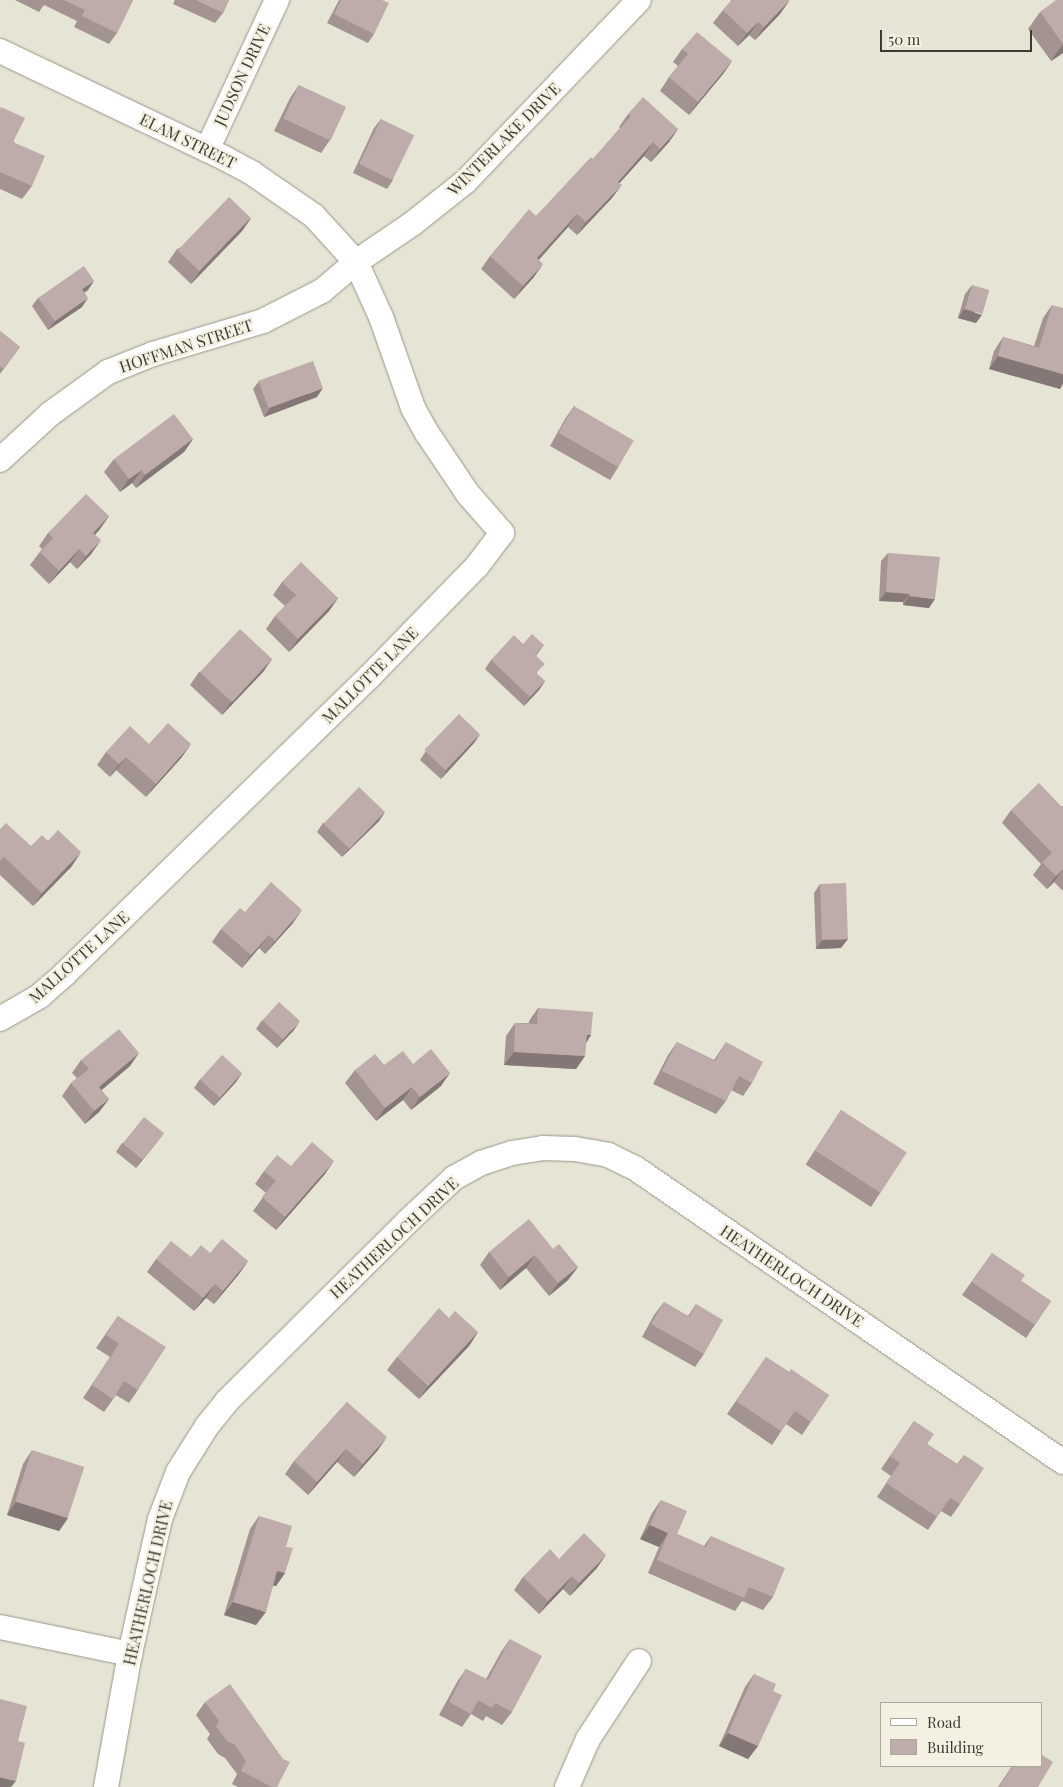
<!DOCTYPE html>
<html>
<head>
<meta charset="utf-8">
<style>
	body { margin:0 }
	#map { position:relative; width:1063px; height:1787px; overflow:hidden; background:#e6e4d4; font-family:"Playfair Display",serif }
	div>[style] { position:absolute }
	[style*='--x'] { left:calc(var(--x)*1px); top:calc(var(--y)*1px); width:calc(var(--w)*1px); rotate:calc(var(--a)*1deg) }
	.roads { filter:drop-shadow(0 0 1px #999789) drop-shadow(0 0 1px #999789) }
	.minor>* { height:24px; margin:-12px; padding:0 12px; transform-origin:12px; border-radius:12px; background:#fff }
	.wall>* { inset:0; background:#a39491; transform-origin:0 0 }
	.shaded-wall>* { inset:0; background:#847876 }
	.building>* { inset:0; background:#bdaca9; transform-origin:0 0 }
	span { translate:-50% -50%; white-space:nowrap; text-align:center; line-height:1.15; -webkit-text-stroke:4.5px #f4f1e2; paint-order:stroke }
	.street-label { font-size:16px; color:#3c3b35 }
	.legend { position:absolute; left:880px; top:1702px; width:162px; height:65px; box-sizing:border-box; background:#f4f1e2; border:1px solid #aaa89d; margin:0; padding:6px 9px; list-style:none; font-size:15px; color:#3c3b35 }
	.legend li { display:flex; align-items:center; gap:10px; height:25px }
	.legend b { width:25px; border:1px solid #aaa89d }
	.scale { position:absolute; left:880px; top:30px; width:152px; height:22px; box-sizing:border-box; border:2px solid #3c3b35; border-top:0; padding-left:6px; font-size:15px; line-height:18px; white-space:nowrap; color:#3c3b35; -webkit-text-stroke:4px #f4f1e2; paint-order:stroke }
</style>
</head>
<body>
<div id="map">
	<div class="roads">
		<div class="minor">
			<div style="--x:0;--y:51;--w:250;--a:25.5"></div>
			<div style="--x:226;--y:159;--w:30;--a:28"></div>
			<div style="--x:252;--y:173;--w:75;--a:34.7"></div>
			<div style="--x:314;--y:216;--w:62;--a:47.6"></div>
			<div style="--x:356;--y:262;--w:60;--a:65.6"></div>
			<div style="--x:381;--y:317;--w:96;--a:70.6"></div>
			<div style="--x:413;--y:408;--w:29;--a:61"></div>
			<div style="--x:427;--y:433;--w:73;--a:56.1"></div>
			<div style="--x:468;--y:494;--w:52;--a:48.9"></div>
			<div style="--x:502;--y:533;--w:41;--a:127.1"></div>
			<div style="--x:477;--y:566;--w:155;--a:134.2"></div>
			<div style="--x:369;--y:677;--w:425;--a:135.7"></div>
			<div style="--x:65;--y:974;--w:33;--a:139"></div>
			<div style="--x:40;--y:996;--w:46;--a:150.1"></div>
			<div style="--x:207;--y:150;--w:166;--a:-65"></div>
			<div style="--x:0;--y:460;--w:68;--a:-42.6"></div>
			<div style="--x:50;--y:414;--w:72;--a:-35.9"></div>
			<div style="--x:108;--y:372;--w:48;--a:-21.8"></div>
			<div style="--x:153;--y:354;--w:115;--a:-16.7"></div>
			<div style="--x:263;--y:321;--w:66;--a:-27"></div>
			<div style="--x:322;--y:291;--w:45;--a:-40.5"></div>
			<div style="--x:356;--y:262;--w:68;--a:-34.2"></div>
			<div style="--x:412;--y:224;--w:69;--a:-38.5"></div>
			<div style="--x:466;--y:181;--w:250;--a:-46.3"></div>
			<div style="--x:0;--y:1627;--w:133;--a:11.7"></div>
			<div style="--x:106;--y:1787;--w:135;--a:-79.8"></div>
			<div style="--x:130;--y:1654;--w:84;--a:-77.6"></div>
			<div style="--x:148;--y:1572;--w:54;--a:-77.2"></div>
			<div style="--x:160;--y:1519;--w:50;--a:-69"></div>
			<div style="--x:178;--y:1472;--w:54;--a:-57.8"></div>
			<div style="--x:207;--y:1426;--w:32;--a:-51"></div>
			<div style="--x:227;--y:1401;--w:254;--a:-44.8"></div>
			<div style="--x:407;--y:1222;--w:64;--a:-43.1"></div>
			<div style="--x:454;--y:1178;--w:31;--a:-29"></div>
			<div style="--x:481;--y:1163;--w:33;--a:-18"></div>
			<div style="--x:512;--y:1153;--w:31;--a:-9"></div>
			<div style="--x:543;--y:1148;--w:32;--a:2"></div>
			<div style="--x:575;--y:1149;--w:34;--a:10"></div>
			<div style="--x:608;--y:1155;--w:30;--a:26"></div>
			<div style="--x:635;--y:1168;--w:519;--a:34.49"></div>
			<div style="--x:567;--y:1787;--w:52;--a:-66.4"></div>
			<div style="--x:588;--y:1739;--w:93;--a:-56.8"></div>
		</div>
	</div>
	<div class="wall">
		<div style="clip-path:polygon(15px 0,133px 0,117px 33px,109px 44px,74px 27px,77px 21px,44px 5px,39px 12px)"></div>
		<div style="clip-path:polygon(175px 0,229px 0,223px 13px,215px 23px,173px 4px)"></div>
		<div style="clip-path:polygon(339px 0,382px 0,374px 34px,368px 43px,327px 23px)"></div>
		<div style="clip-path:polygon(731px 0,789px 0,789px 1px,780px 14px,755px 40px,749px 35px,738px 46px,713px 23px,723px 10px,731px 1px)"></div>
		<div style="clip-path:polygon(1063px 0,1063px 53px,1051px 61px,1028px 29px,1040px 12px)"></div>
		<div style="clip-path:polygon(682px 49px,732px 61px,723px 74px,689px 115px,660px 91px,669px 77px,678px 66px,673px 62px)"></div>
		<div style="clip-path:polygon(299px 85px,330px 140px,321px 153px,274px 131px,290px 98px)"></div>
		<div style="clip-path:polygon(0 108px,32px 186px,22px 199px,0 189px)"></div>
		<div style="clip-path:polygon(628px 114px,678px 129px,669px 142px,651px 162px,644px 156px,619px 183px,612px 198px,577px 235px,568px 227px,539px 260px,534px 277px,514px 299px,481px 269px,490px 256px,536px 216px,593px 159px,620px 128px,619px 127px)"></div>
		<div style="clip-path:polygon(381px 119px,393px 180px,387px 189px,353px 173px,374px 128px)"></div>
		<div style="clip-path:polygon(251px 218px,242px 231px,191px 284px,168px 262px,177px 249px)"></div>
		<div style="clip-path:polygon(972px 285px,976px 323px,958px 318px,965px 294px)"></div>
		<div style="clip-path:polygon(88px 290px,84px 293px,82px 307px,48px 330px,32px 306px,38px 298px)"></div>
		<div style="clip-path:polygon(1052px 305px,1060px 389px,989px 369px,994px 351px,1003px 337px,1034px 346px,1043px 318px)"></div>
		<div style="clip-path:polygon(0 331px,20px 347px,0 374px)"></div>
		<div style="clip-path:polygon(259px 381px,317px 397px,264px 417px,253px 389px)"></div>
		<div style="clip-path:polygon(574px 406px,619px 466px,610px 480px,550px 446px,565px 419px)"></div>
		<div style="clip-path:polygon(193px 439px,184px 452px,136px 488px,132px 483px,120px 492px,104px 472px,114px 459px)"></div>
		<div style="clip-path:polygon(109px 516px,100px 529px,95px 535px,92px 553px,77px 569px,70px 562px,49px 584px,30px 565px,42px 549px,39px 546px,48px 533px)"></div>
		<div style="clip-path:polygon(888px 553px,929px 608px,903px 605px,903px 602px,879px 601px,881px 561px)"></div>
		<div style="clip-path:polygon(282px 582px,338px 598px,329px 611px,289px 652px,266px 629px,275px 616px,285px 606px,273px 595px)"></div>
		<div style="clip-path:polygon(523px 644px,544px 645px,536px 656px,537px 674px,545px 681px,539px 690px,524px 706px,485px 669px,491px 660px)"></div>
		<div style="clip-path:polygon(272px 659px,263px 672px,222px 715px,190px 685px,199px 672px)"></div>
		<div style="clip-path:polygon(480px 734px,474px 743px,441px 779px,420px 760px,426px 751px)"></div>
		<div style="clip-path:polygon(149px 744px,182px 757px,146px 797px,116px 770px,110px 777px,97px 765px,106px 752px)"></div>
		<div style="clip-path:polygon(1063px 806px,1063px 891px,1054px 882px,1047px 889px,1033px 875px,1041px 864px,1002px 823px,1011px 810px)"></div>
		<div style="clip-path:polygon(385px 812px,379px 821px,342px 857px,317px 832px,323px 823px)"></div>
		<div style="clip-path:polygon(0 829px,31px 846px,72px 866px,33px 906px,0 875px)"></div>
		<div style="clip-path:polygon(820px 884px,841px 948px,816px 949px,814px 893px)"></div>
		<div style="clip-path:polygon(245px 912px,293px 923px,265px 954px,259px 948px,242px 968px,212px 942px,221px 929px)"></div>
		<div style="clip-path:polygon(538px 1008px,591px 1035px,586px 1043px,585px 1056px,576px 1069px,504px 1065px,506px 1036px,515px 1023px,529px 1023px,529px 1021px)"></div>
		<div style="clip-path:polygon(262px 1020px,294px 1030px,277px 1048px,256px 1029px)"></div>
		<div style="clip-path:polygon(677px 1042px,714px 1060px,726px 1042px,752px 1083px,743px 1096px,731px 1090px,726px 1101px,716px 1114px,653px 1084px,668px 1055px)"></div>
		<div style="clip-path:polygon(81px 1060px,130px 1066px,101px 1090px,109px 1099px,99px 1112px,85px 1124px,62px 1096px,71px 1083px,77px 1078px,72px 1073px)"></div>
		<div style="clip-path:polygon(413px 1064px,441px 1086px,411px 1110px,403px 1100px,376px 1121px,345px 1083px,355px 1070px,384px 1065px)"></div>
		<div style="clip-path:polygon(242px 1073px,236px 1082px,214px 1106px,194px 1088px,200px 1079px)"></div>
		<div style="left:841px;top:1110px;width:78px;height:65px;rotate:33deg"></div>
		<div style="clip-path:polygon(157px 1142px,136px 1168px,116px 1152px,122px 1143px)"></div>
		<div style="clip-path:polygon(291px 1166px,325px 1174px,276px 1230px,253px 1211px,266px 1193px,255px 1184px,264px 1171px)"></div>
		<div style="clip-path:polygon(553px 1249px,578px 1267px,568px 1280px,549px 1296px,526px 1268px,500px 1290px,480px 1265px,489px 1252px)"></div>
		<div style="clip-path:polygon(210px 1253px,248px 1261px,239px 1274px,214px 1304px,206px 1298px,194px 1311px,147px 1272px,156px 1259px,191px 1257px)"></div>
		<div style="clip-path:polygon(992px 1253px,1021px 1281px,1051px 1301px,1026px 1338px,962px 1295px)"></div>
		<div style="clip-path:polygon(664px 1302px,688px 1316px,696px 1304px,704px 1354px,695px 1367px,642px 1337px,654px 1315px)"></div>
		<div style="clip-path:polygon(118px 1316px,138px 1390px,129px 1403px,116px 1395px,104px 1412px,83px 1398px,110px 1357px,96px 1348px)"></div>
		<div style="clip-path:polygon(449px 1318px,478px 1332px,469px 1346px,419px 1399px,387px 1370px,397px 1357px)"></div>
		<div style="clip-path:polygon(766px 1357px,789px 1372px,829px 1395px,802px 1435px,786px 1424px,772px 1445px,727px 1414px)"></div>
		<div style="clip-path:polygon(347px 1402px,378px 1450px,354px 1477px,337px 1462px,308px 1495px,285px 1474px,294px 1461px)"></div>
		<div style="clip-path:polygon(914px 1421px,927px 1444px,957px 1464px,964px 1455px,960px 1504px,951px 1517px,941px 1511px,928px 1530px,877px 1497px,891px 1476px,881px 1469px)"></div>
		<div style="clip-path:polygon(32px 1450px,68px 1518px,59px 1531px,7px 1515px,23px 1464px)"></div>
		<div style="clip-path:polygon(661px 1500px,677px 1534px,704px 1546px,711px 1536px,773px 1597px,763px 1610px,742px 1601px,735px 1611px,648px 1573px,659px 1547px,640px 1539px,652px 1513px)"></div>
		<div style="clip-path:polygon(259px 1516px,286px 1547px,285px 1573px,276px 1586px,273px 1586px,256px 1625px,224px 1615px,250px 1529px)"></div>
		<div style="clip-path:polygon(559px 1559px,597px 1568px,570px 1596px,563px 1589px,539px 1614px,514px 1590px,523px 1577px)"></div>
		<div style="clip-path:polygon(510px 1639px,512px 1712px,502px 1725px,486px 1716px,483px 1721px,471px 1714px,462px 1727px,439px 1715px,457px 1682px,466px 1669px,486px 1679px,501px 1652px)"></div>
		<div style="clip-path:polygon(754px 1674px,773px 1691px,758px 1746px,748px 1759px,719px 1746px,745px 1687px)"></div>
		<div style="clip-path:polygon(205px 1702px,277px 1787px,238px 1787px,232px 1784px,237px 1774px,225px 1758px,218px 1754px,207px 1739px,210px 1734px,196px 1715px)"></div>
		<div style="clip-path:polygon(1012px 1766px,1042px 1766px,1038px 1787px,998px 1787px)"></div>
	</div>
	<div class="shaded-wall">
		<div style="clip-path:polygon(789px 1px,780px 14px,755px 40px,764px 27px)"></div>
		<div style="clip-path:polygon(758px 22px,749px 35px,738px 46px,747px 33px)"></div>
		<div style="clip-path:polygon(1063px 44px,1063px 53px,1051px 61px)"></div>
		<div style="clip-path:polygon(732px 61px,723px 74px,689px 115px,698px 102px)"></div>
		<div style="clip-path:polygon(678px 129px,669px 142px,651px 162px,660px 149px)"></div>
		<div style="clip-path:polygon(653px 142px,644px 156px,609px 195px,618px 182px)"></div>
		<div style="clip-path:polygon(622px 185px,612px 198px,577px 235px,586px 222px)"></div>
		<div style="clip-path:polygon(577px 214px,568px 227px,528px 271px,537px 258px)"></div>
		<div style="clip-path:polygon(251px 218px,242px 231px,191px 284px,200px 271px)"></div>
		<div style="clip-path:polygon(543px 264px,534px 277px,514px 299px,523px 286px)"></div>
		<div style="clip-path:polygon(94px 281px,88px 290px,76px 298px,82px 289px)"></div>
		<div style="clip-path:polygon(88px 298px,82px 307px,48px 330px,55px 321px)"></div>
		<div style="clip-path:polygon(964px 309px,982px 315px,976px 323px,958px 318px)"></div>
		<div style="clip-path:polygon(998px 356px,1063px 374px,1063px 384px,1060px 389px,989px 369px)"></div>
		<div style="clip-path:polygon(323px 388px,317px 397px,264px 417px,270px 408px)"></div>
		<div style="clip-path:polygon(193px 439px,184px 452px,136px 488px,145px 475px)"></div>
		<div style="clip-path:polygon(142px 470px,132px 483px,120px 492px,129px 479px)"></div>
		<div style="clip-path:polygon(109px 516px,100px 529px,84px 546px,93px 533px)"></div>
		<div style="clip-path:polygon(101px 540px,92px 553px,77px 569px,86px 556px)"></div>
		<div style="clip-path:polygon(79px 549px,70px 562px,49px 584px,59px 571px)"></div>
		<div style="clip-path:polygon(886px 592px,910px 594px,903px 602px,879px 601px)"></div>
		<div style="clip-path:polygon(909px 596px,935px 599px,929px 608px,903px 605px)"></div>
		<div style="clip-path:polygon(338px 598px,329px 611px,289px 652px,298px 639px)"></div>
		<div style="clip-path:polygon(272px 659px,263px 672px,222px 715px,231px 702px)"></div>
		<div style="clip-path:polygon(545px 681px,539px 690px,524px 706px,530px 697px)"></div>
		<div style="clip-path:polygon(480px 734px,474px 743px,441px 779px,447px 770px)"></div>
		<div style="clip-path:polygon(191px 744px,182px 757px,146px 797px,156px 784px)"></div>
		<div style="clip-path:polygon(126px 757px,116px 770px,110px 777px,119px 764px)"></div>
		<div style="clip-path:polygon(385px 812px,379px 821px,342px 857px,349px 849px)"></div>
		<div style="clip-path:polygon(81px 852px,72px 866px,33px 906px,42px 893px)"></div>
		<div style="clip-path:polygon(1063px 869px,1054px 882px,1047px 889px,1056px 876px)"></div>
		<div style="clip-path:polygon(302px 910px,293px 923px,265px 954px,275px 941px)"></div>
		<div style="clip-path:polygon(269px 935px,259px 948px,242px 968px,251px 955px)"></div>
		<div style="clip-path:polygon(848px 939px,841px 948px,816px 949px,822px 940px)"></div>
		<div style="clip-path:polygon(300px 1021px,294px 1030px,277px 1048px,283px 1040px)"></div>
		<div style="clip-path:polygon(587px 1035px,591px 1035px,582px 1049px)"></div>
		<div style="clip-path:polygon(514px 1052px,585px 1056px,576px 1069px,504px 1065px)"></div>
		<div style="clip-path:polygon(139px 1053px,130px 1066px,90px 1100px,99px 1087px)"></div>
		<div style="clip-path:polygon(242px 1073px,236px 1082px,214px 1106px,221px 1097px)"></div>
		<div style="clip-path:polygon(450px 1073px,441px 1086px,411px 1110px,420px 1097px)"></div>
		<div style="clip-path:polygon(412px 1087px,403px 1100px,376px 1121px,385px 1108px)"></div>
		<div style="clip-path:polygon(109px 1099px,99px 1112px,85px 1124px,94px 1111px)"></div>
		<div style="clip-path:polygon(164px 1133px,157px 1142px,136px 1168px,142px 1159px)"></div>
		<div style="clip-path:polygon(334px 1161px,325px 1174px,276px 1230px,285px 1217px)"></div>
		<div style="clip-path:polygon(535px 1255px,526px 1268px,500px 1290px,509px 1277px)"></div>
		<div style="clip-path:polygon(248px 1261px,239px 1274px,214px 1304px,223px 1291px)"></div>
		<div style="clip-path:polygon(578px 1267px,568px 1280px,549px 1296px,558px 1283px)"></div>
		<div style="clip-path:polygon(215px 1284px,206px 1298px,194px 1311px,203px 1298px)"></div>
		<div style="clip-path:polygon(478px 1332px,469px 1346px,419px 1399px,428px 1386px)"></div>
		<div style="clip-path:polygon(387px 1437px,378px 1450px,354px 1477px,363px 1464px)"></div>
		<div style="clip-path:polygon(346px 1449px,337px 1462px,308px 1495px,317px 1482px)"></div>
		<div style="clip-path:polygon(16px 1502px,68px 1518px,59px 1531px,7px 1515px)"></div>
		<div style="clip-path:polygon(650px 1525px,668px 1533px,659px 1547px,640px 1539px)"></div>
		<div style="clip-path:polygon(606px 1555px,597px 1568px,570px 1596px,579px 1583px)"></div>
		<div style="clip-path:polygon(277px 1571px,285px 1573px,276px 1586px,268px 1584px)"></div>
		<div style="clip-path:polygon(572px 1576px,563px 1589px,539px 1614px,548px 1601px)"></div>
		<div style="clip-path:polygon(233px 1602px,266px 1612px,256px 1625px,224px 1615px)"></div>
		<div style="clip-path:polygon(728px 1733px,758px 1746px,748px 1759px,719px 1746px)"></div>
		<div style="clip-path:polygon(0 1777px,16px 1781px,11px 1787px,0 1787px)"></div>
	</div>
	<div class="building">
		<div style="clip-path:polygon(64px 0,133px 0,117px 33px,82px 16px,85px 10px)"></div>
		<div style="clip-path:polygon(196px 0,229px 0,223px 13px)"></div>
		<div style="clip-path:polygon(341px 0,382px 0,389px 3px,374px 34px,334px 14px)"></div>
		<div style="clip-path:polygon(732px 0,789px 0,789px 1px,764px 27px,758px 22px,747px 33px,723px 10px)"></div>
		<div style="clip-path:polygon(1056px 0,1063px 0,1063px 44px,1040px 12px)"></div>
		<div style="clip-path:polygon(697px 32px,732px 61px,698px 102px,669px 77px,688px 54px,682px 49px)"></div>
		<div style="left:299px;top:85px;width:52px;height:37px;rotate:25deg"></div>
		<div style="clip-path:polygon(643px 97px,678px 129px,660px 149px,653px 142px,618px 182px,622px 185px,586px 222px,577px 214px,537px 258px,543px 264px,523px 286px,490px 256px,529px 209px,536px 216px,591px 157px,593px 159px,631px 116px,628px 114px)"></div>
		<div style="clip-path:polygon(1px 107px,25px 118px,13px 142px,45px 156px,32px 186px,0 172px,0 109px)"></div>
		<div style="left:381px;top:119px;width:37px;height:50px;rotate:26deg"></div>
		<div style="left:229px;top:197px;width:30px;height:74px;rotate:44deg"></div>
		<div style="clip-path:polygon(84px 266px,94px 281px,82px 289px,88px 298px,55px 321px,38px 298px)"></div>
		<div style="left:972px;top:285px;width:18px;height:25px;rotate:16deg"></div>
		<div style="clip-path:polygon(1052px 305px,1063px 308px,1063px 374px,998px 356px,1003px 337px,1039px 348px)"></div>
		<div style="clip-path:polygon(0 331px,20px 347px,3px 369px,0 366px)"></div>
		<div style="left:313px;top:361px;width:29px;height:58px;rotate:70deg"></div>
		<div style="left:574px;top:406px;width:69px;height:31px;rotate:30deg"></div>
		<div style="clip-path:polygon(174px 414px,193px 439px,145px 475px,142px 470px,129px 479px,114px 459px)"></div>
		<div style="clip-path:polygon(86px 494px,109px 516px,93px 533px,101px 540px,86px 556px,79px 549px,59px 571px,40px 552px,53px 538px,48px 533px)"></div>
		<div style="clip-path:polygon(888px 553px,940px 557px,935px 599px,909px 596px,910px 594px,886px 592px)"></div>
		<div style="clip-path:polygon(301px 562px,338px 598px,298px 639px,275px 616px,296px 595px,282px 582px)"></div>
		<div style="left:240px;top:629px;width:44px;height:59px;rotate:43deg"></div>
		<div style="clip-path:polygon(532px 634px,544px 645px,535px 655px,545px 664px,536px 673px,545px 681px,530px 697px,491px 660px,514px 635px,523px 644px)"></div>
		<div style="left:459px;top:714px;width:29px;height:50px;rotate:44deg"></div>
		<div style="clip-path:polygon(168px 723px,191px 744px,156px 784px,126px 757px,119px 764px,106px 752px,130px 726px,149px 744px)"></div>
		<div style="clip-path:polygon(1039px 783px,1062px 807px,1063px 806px,1063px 869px,1056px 876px,1042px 862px,1052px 853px,1011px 810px)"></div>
		<div style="left:359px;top:787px;width:36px;height:51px;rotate:44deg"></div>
		<div style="clip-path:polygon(6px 823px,31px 846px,42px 835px,48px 841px,58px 830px,81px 852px,42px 893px,4px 857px,0 861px,0 829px)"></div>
		<div style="clip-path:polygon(271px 882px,302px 910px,275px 941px,269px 935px,251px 955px,221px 929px,240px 908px,245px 912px)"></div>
		<div style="left:846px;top:883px;width:56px;height:26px;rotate:88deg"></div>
		<div style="left:279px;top:1002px;width:28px;height:25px;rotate:42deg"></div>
		<div style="clip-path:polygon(538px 1008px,593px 1012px,591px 1035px,587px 1035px,585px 1056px,514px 1052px,515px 1023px,537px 1024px)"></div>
		<div style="clip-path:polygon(119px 1029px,139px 1053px,99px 1087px,109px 1099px,94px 1111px,71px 1083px,89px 1069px,81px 1060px)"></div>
		<div style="clip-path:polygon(677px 1042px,715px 1061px,726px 1042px,763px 1062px,752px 1083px,739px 1076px,726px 1101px,662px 1071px)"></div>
		<div style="clip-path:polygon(431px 1049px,450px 1073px,420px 1097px,412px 1087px,385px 1108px,355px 1070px,375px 1054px,384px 1065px,403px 1051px,413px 1064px)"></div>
		<div style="left:222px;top:1055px;width:27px;height:33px;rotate:42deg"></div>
		<div style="left:841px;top:1110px;width:78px;height:48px;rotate:33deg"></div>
		<div style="left:144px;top:1117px;width:26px;height:34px;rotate:39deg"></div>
		<div style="clip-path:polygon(312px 1142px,334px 1161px,285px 1217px,262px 1197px,276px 1181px,264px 1171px,277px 1155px,291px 1166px)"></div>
		<div style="clip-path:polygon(529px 1219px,553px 1249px,559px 1244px,578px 1267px,558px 1283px,535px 1255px,509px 1277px,489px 1252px)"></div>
		<div style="clip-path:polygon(222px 1239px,248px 1261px,223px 1291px,215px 1284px,203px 1298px,156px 1259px,171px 1241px,191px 1257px,201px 1245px,210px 1253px)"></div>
		<div style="clip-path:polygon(992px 1253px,1025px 1275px,1021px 1281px,1051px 1301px,1035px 1325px,972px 1282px)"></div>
		<div style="clip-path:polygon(664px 1302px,689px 1317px,696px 1304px,723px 1320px,704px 1354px,651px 1324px)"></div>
		<div style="clip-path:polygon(439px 1308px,449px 1318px,455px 1311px,478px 1332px,428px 1386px,397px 1357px)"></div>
		<div style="clip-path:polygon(118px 1316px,166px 1347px,138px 1390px,124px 1381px,113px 1399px,92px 1385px,119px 1344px,106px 1335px)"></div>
		<div style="clip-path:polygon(766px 1357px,789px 1372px,791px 1369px,829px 1395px,811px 1422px,795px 1411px,781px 1431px,736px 1401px)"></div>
		<div style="clip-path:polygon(347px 1402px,387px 1437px,363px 1464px,346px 1449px,317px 1482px,294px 1461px)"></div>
		<div style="clip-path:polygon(914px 1421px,934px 1434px,927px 1444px,957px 1465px,964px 1455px,984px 1468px,960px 1504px,950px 1498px,937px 1517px,886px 1483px,900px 1463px,890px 1456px)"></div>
		<div style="left:32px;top:1450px;width:55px;height:54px;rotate:18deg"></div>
		<div style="clip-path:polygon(661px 1500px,687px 1511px,677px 1534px,706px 1547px,711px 1536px,785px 1568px,773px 1597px,749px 1587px,744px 1598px,657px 1560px,668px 1533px,650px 1525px)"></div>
		<div style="clip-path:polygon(259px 1516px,292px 1526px,286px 1547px,293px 1548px,285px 1573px,277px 1571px,266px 1612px,233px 1602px)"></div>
		<div style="clip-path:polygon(584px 1533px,606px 1555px,579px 1583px,572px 1576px,548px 1601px,523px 1577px,550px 1549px,559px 1559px)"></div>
		<div style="clip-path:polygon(510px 1639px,542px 1656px,512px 1712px,495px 1703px,492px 1708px,478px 1700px,471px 1714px,449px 1702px,466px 1669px,488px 1680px)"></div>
		<div style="clip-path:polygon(754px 1674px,776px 1684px,773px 1691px,782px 1695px,758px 1746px,728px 1733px)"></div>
		<div style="clip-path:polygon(230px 1684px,283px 1759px,290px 1762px,277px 1787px,272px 1787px,241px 1771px,246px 1761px,235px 1745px,227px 1741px,216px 1726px,219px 1721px,205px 1702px)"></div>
		<div style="clip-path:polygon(0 1699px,27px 1706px,18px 1741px,25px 1743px,16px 1781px,0 1777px)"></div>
		<div style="clip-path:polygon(1042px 1755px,1053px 1762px,1038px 1787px,999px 1787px,1013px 1766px,1042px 1766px)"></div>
	</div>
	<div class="street-label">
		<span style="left:242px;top:75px;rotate:-65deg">JUDSON DRIVE</span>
		<span style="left:504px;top:139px;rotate:-45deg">WINTERLAKE DRIVE</span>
		<span style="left:188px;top:141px;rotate:26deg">ELAM STREET</span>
		<span style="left:186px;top:346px;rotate:-18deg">HOFFMAN STREET</span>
		<span style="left:370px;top:675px;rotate:-45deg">MALLOTTE LANE</span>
		<span style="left:79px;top:957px;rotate:-42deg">MALLOTTE LANE</span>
		<span style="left:394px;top:1238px;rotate:-43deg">HEATHERLOCH DRIVE</span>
		<span style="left:792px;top:1276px;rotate:34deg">HEATHERLOCH DRIVE</span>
		<span style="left:148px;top:1583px;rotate:-77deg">HEATHERLOCH DRIVE</span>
	</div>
	<ul class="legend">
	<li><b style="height:6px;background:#fff"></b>Road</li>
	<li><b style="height:14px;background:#bdaca9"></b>Building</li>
	</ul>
	<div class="scale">50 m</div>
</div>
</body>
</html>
